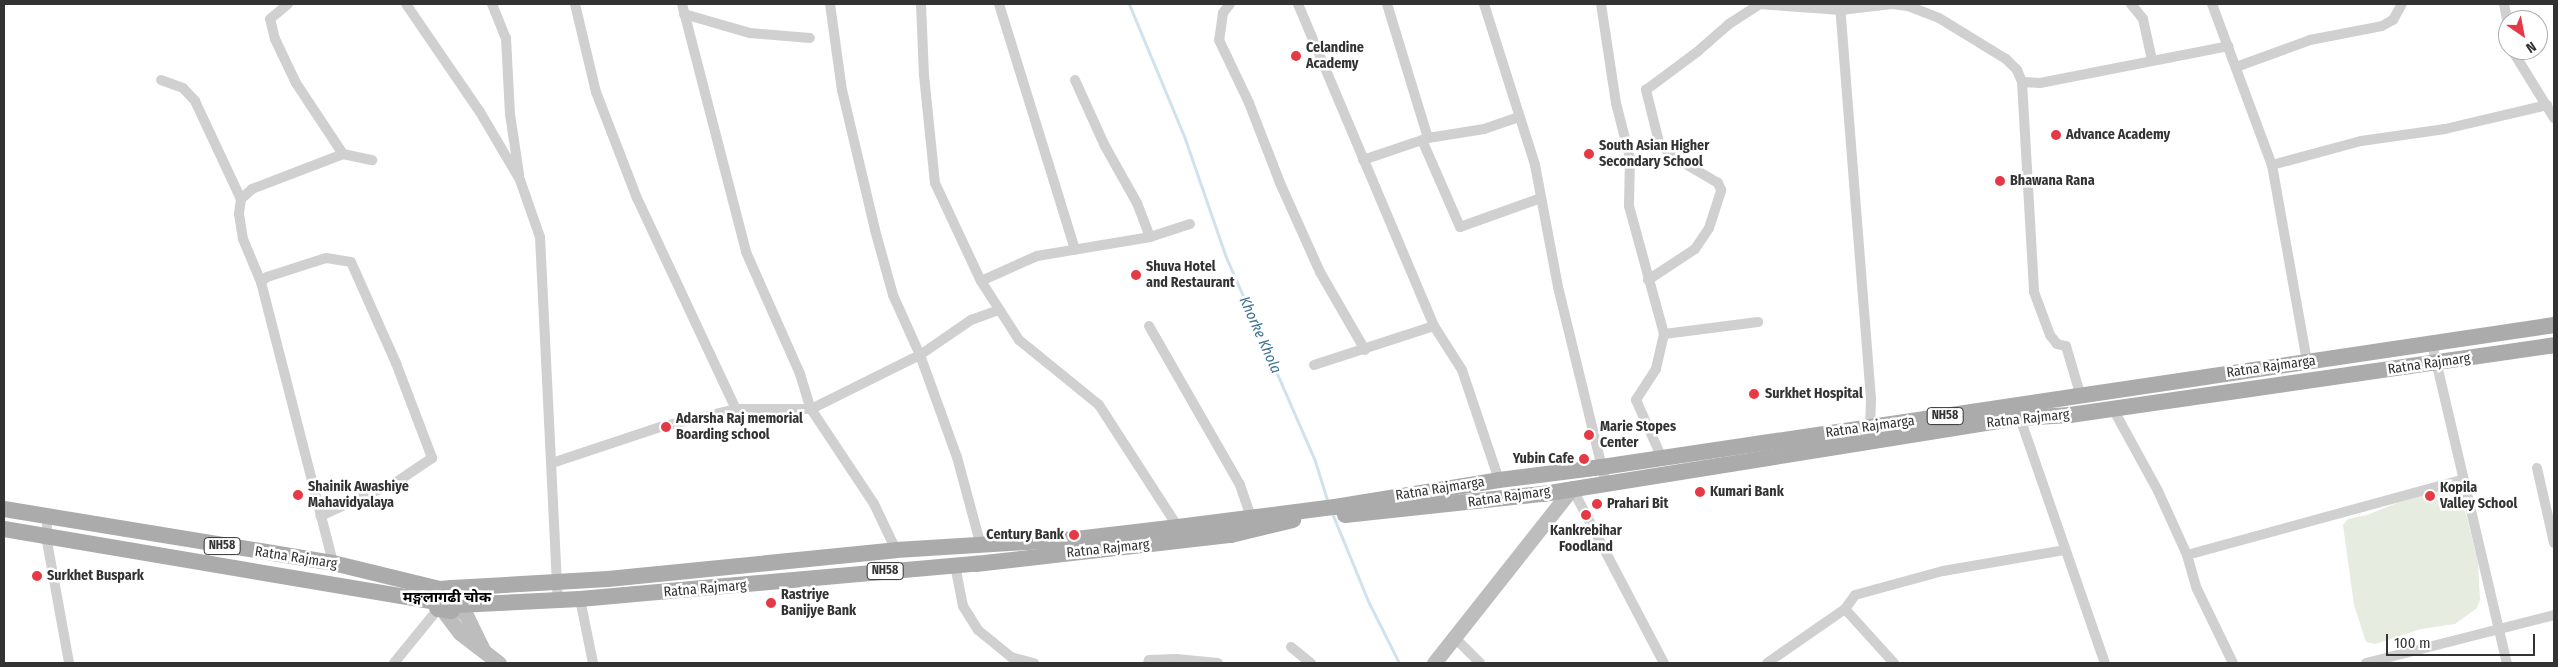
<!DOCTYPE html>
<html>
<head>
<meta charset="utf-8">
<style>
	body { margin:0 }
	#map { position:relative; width:2558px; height:667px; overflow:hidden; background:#fff; font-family:"Fira Sans Condensed","Noto Sans Devanagari",sans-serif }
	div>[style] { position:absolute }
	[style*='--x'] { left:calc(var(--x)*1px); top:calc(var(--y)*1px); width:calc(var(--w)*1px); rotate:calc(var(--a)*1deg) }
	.green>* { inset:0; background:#e6ecdf }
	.stream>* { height:3px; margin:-1.5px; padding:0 1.5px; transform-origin:1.5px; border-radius:1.5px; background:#cfe2ee }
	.street>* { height:10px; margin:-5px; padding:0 5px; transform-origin:5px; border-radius:5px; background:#d0d0d0 }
	.secondary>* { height:15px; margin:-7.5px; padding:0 7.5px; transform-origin:7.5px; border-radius:7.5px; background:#bdbdbd }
	.primary>* { height:16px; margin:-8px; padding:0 8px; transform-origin:8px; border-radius:8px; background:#ababab }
	.dots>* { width:14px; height:14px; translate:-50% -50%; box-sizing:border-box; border:2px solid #fff; border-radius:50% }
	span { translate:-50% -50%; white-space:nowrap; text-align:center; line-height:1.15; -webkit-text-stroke:5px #fff; paint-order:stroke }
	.shield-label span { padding:1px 4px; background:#fff; border:1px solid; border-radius:4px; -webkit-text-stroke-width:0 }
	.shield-label { font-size:12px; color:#333; font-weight:700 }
	.poi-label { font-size:14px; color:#333; font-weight:700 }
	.left { translate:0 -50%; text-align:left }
	.right { translate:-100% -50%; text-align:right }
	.street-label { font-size:14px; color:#333 }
	.water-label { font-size:15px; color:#3f7597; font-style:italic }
	.neighbourhood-label { font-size:15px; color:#000; font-weight:700 }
	.frame { position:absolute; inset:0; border:5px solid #333; pointer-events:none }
	.north { position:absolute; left:2498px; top:10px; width:50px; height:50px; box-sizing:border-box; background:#fff; border:1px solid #adadad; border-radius:50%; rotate:147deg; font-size:14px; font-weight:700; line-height:20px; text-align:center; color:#333 }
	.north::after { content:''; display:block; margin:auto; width:18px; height:22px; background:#e63946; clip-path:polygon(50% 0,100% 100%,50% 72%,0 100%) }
	.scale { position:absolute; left:2386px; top:634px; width:149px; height:22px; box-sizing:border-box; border:2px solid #333; border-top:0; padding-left:6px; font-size:15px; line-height:18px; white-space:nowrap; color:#333; -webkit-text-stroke:4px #fff; paint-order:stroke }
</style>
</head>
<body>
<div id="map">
	<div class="green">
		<div style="clip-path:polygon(2449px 489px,2457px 493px,2467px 517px,2478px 562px,2480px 600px,2477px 608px,2455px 624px,2421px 629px,2375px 644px,2366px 642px,2354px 605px,2343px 525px,2348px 519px,2367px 515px,2424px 492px)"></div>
	</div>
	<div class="stream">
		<div style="--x:1129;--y:4;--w:143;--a:67.4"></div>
		<div style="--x:1184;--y:136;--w:128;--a:70.9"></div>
		<div style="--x:1226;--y:257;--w:223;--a:66.4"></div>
		<div style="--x:1315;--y:461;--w:44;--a:72.8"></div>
		<div style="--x:1332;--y:513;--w:97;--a:67.7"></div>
		<div style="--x:1369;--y:603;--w:67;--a:63.4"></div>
	</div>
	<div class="street">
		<div style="--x:288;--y:4;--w:23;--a:140"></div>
		<div style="--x:270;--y:19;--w:21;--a:76"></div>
		<div style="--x:275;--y:39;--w:49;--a:64.5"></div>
		<div style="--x:296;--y:83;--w:85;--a:56.5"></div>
		<div style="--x:406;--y:4;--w:131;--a:55.6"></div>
		<div style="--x:480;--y:112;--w:79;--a:59.5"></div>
		<div style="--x:520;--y:180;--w:60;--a:70.7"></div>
		<div style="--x:540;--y:237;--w:364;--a:87.2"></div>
		<div style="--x:492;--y:4;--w:37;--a:68"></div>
		<div style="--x:506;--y:38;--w:76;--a:87"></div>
		<div style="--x:510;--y:114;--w:61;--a:81.5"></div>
		<div style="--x:575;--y:4;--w:90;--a:76.6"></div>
		<div style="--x:596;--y:92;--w:114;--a:68.9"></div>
		<div style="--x:637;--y:198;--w:233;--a:64.9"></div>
		<div style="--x:682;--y:4;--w:256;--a:75.5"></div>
		<div style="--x:746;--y:252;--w:133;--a:66.1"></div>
		<div style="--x:800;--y:374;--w:37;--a:73"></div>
		<div style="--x:811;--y:409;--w:114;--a:56.4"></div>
		<div style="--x:874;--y:504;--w:51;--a:64.4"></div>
		<div style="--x:830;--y:4;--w:87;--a:82.1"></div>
		<div style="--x:842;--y:90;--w:144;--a:76.7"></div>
		<div style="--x:875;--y:230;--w:67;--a:74.5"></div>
		<div style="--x:893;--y:295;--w:66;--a:65.8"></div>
		<div style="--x:920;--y:355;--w:109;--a:70.1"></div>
		<div style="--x:957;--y:457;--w:92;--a:74.9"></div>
		<div style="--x:921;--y:4;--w:71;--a:87.6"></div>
		<div style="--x:924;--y:75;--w:109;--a:84.2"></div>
		<div style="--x:935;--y:183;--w:108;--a:64.9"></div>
		<div style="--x:981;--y:281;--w:70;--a:57.2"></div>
		<div style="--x:1019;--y:340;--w:103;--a:39.1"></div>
		<div style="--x:1099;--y:405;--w:145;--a:57.1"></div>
		<div style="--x:999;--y:4;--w:257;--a:72.8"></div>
		<div style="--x:1230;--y:4;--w:11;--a:128"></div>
		<div style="--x:1223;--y:13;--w:27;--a:98"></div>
		<div style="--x:1219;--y:40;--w:70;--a:64.5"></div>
		<div style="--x:1249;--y:103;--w:86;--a:68.8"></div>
		<div style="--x:1280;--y:183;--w:98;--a:65.8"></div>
		<div style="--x:1320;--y:272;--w:90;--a:60"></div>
		<div style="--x:1298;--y:4;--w:350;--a:67.1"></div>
		<div style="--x:1434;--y:326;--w:52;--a:57.5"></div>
		<div style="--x:1462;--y:370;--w:116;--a:71.4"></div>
		<div style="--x:1387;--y:4;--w:140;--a:73"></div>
		<div style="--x:1484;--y:4;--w:169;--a:72.4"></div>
		<div style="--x:1535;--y:165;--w:124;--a:79.3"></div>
		<div style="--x:1558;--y:287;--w:203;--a:76.3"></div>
		<div style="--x:1601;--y:4;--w:100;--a:81.4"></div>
		<div style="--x:1616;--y:103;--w:57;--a:75.7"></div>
		<div style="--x:1630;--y:158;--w:48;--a:91.2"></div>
		<div style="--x:1629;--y:206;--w:133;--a:74.7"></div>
		<div style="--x:1664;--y:334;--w:36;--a:103"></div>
		<div style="--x:1656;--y:369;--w:37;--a:123"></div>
		<div style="--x:1636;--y:400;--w:61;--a:65.9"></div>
		<div style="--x:1758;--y:4;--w:83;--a:4.1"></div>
		<div style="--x:1841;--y:10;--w:51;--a:-6.7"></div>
		<div style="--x:1892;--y:4;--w:16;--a:7"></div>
		<div style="--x:1908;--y:6;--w:33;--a:21"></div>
		<div style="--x:1939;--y:18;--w:79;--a:31.5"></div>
		<div style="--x:2006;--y:59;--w:16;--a:45"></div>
		<div style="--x:2017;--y:70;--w:13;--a:67"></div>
		<div style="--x:2022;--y:82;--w:18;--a:3"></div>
		<div style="--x:2040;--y:83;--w:192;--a:-11.1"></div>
		<div style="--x:2131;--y:4;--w:19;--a:51"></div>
		<div style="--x:2143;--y:19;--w:42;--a:77.6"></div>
		<div style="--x:2212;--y:4;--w:172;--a:69.6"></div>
		<div style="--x:2272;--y:165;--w:199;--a:79.9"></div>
		<div style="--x:2504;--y:4;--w:21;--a:79"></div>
		<div style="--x:1840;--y:5;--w:396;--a:85.5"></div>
		<div style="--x:1871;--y:400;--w:31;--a:92"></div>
		<div style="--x:684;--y:14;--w:69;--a:16.1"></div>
		<div style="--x:750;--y:33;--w:60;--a:4.8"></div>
		<div style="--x:2512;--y:50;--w:80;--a:58.3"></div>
		<div style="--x:2236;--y:67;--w:79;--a:-20"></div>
		<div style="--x:2310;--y:40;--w:73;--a:-11"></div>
		<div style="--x:2382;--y:26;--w:13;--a:-29"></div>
		<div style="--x:2393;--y:20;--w:18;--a:-61"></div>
		<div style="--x:161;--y:80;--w:23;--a:20"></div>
		<div style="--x:183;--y:88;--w:18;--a:47"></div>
		<div style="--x:195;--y:101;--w:108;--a:64.9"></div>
		<div style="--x:241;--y:199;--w:15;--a:98"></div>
		<div style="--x:239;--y:214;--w:25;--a:81"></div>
		<div style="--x:243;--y:239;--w:47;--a:67.3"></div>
		<div style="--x:261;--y:282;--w:290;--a:75.6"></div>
		<div style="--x:1075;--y:80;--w:72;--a:65.6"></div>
		<div style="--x:1105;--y:146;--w:65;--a:60.7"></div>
		<div style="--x:1137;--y:203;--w:36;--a:69"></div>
		<div style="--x:2022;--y:82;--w:210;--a:86.7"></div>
		<div style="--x:2034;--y:292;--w:46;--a:69.6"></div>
		<div style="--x:2050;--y:335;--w:11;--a:52"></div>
		<div style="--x:2057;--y:344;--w:9;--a:13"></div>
		<div style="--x:2066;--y:346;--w:53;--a:73.6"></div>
		<div style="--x:1422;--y:140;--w:95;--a:66.4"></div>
		<div style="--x:1460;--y:227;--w:86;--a:-19.7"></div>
		<div style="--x:1363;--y:160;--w:69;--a:-18.7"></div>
		<div style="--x:1428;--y:138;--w:57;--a:-9.1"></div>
		<div style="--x:1484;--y:129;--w:37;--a:-19"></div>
		<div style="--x:2272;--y:165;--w:92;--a:-15.1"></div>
		<div style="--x:2361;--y:141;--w:85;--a:-8.1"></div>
		<div style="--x:2445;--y:129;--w:105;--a:-13.2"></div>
		<div style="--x:241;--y:199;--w:15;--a:-42"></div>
		<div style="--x:252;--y:189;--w:97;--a:-21"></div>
		<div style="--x:343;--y:154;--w:30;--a:12"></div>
		<div style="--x:1648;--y:280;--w:56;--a:-33.4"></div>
		<div style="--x:1695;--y:249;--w:25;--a:-56"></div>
		<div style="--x:1709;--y:228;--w:40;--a:-72"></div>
		<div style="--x:1721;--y:190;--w:8;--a:-113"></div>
		<div style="--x:1718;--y:183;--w:53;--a:-149.6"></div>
		<div style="--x:1672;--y:156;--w:19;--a:-133"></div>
		<div style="--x:1659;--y:142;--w:54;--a:-104"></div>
		<div style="--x:1646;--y:90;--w:64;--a:-36.7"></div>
		<div style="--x:1697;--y:52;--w:43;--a:-41.2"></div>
		<div style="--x:1729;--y:24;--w:35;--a:-33"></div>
		<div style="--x:981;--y:281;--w:61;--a:-24.1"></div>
		<div style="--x:1037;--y:256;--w:115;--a:-9.5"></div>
		<div style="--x:1150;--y:237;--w:42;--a:-18"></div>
		<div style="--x:261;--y:282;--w:8;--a:-40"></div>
		<div style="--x:267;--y:277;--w:62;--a:-17.9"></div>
		<div style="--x:326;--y:258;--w:25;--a:9"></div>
		<div style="--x:351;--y:262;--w:111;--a:66"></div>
		<div style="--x:396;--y:363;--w:102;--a:69.2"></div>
		<div style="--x:432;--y:458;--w:41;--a:145.9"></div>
		<div style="--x:398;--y:481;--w:85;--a:155.8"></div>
		<div style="--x:1149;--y:326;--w:183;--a:60.2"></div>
		<div style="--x:1240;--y:485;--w:34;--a:71"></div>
		<div style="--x:1664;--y:334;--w:95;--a:-7.3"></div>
		<div style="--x:2432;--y:344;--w:328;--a:76.8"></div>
		<div style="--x:1314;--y:365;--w:126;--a:-18"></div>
		<div style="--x:2112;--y:407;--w:96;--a:61.3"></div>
		<div style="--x:2158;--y:491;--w:70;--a:65.6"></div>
		<div style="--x:2187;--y:555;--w:35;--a:74"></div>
		<div style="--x:2197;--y:589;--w:82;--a:64.1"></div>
		<div style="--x:2020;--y:418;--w:259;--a:70.9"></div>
		<div style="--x:552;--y:463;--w:114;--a:-18.4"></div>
		<div style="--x:660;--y:427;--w:78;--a:-13.3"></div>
		<div style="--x:736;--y:409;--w:75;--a:0"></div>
		<div style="--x:811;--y:409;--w:122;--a:-26.4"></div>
		<div style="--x:920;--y:355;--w:62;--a:-34.5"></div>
		<div style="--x:971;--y:320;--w:29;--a:-20"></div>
		<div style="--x:2537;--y:468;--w:77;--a:77.2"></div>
		<div style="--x:1572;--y:488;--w:198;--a:62.3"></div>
		<div style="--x:48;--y:516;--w:20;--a:96"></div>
		<div style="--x:46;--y:536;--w:129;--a:79.7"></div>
		<div style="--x:2187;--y:555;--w:287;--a:-15.3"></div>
		<div style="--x:955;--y:565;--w:42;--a:79"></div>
		<div style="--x:963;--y:606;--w:28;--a:58"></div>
		<div style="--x:978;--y:630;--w:43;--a:39.3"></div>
		<div style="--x:1011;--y:657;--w:24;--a:15"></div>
		<div style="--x:580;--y:599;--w:65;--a:78.5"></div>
		<div style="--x:1845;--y:609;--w:17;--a:-54"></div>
		<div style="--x:1855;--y:595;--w:91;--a:-15.3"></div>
		<div style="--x:1943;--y:571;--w:123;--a:-9.8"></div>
		<div style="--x:1453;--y:636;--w:38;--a:45"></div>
		<div style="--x:1291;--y:647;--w:26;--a:39"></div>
		<div style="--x:394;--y:663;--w:70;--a:-50.8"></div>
		<div style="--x:1148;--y:663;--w:3;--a:-72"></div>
		<div style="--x:1149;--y:660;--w:27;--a:-2"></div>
		<div style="--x:1176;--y:659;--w:42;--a:5.4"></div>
		<div style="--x:1767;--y:663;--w:95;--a:-34.7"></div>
		<div style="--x:1845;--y:609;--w:73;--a:47.8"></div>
		<div style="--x:2366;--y:663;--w:194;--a:-14.3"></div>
	</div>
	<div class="secondary">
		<div style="--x:457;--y:607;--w:12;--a:42"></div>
		<div style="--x:466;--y:615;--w:39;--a:64"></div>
		<div style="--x:444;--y:612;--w:26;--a:53"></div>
		<div style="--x:460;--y:633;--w:49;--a:37.6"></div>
		<div style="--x:1434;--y:663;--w:223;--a:-51.7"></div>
	</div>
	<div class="primary">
		<div style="--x:4;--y:509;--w:333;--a:9.3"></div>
		<div style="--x:333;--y:563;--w:110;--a:13.7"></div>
		<div style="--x:440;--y:589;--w:12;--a:-5"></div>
		<div style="--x:452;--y:588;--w:14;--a:56"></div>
		<div style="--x:460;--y:600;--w:14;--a:129"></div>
		<div style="--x:451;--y:611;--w:13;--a:-171"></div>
		<div style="--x:438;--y:609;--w:8;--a:-120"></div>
		<div style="--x:434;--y:602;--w:14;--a:-65"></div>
		<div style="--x:1345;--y:515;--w:199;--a:-6.1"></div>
		<div style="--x:1543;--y:494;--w:483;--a:-9.1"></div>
		<div style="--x:2020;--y:418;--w:50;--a:-3.4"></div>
		<div style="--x:2070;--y:415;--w:489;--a:-8.2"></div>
		<div style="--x:4;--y:529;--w:436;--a:9.6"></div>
		<div style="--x:452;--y:588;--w:156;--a:-3.3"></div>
		<div style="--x:608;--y:579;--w:289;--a:-5.7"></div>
		<div style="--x:896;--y:550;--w:180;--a:-3.5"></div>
		<div style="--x:1076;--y:539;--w:103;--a:-6.7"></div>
		<div style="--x:1178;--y:527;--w:158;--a:-7.3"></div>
		<div style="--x:1335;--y:507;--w:166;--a:-9.3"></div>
		<div style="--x:1499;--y:480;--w:104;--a:-7.2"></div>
		<div style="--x:1602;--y:467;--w:963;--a:-8.48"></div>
		<div style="--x:458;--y:605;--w:122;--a:-2.8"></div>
		<div style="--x:580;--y:599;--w:398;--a:-5.1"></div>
		<div style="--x:976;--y:564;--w:257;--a:-6.5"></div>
		<div style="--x:1231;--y:535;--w:64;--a:-13.6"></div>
	</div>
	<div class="dots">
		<div style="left:1296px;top:56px;background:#e63946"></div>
		<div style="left:2056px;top:135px;background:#e63946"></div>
		<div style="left:1589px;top:154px;background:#e63946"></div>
		<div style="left:2000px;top:181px;background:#e63946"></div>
		<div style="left:1136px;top:275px;background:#e63946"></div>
		<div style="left:1754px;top:394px;background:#e63946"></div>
		<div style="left:666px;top:427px;background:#e63946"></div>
		<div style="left:1589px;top:435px;background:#e63946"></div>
		<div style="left:1584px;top:459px;background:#e63946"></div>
		<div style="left:1700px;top:492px;background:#e63946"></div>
		<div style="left:298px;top:495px;background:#e63946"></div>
		<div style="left:2430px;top:496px;background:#e63946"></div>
		<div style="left:1597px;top:504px;background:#e63946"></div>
		<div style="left:1586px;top:515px;background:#e63946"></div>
		<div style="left:1074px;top:535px;background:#e63946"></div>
		<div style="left:37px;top:576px;background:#e63946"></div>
		<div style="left:771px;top:603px;background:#e63946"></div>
	</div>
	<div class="shield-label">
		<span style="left:1945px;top:416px">NH58</span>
		<span style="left:222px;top:546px">NH58</span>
		<span style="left:885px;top:571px">NH58</span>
	</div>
	<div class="poi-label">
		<span class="left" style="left:1306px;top:56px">Celandine<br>Academy</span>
		<span class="left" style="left:2066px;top:135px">Advance Academy</span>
		<span class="left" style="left:1599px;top:154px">South Asian Higher<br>Secondary School</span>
		<span class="left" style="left:2010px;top:181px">Bhawana Rana</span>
		<span class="left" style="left:1146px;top:275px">Shuva Hotel<br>and Restaurant</span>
		<span class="left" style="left:1765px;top:394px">Surkhet Hospital</span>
		<span class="left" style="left:676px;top:427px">Adarsha Raj memorial<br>Boarding school</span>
		<span class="left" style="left:1600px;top:435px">Marie Stopes<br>Center</span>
		<span class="right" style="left:1574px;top:459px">Yubin Cafe</span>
		<span class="left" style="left:308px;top:495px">Shainik Awashiye<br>Mahavidyalaya</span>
		<span class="left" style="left:2440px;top:496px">Kopila<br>Valley School</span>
		<span class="left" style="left:1710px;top:492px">Kumari Bank</span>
		<span class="left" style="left:1607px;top:504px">Prahari Bit</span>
		<span style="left:1586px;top:539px">Kankrebihar<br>Foodland</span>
		<span class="right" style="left:1064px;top:535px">Century Bank</span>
		<span class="left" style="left:47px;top:576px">Surkhet Buspark</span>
		<span class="left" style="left:781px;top:603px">Rastriye<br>Banijye Bank</span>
	</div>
	<div class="street-label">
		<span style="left:2429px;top:364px;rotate:-8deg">Ratna Rajmarg</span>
		<span style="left:2271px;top:367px;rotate:-8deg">Ratna Rajmarga</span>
		<span style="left:2028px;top:419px;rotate:-6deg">Ratna Rajmarg</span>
		<span style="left:1870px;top:427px;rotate:-8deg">Ratna Rajmarga</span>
		<span style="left:1440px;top:489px;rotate:-9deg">Ratna Rajmarga</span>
		<span style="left:1509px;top:497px;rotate:-8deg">Ratna Rajmarg</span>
		<span style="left:1108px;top:549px;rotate:-6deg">Ratna Rajmarg</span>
		<span style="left:296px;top:558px;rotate:9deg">Ratna Rajmarg</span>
		<span style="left:705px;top:589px;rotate:-5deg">Ratna Rajmarg</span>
	</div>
	<div class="water-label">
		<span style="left:1260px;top:335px;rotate:66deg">Khorke Khola</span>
	</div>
	<div class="neighbourhood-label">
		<span style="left:447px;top:598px">मङ्गलागढी चोक</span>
	</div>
	<div class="frame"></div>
	<div class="north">N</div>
	<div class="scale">100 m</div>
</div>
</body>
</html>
